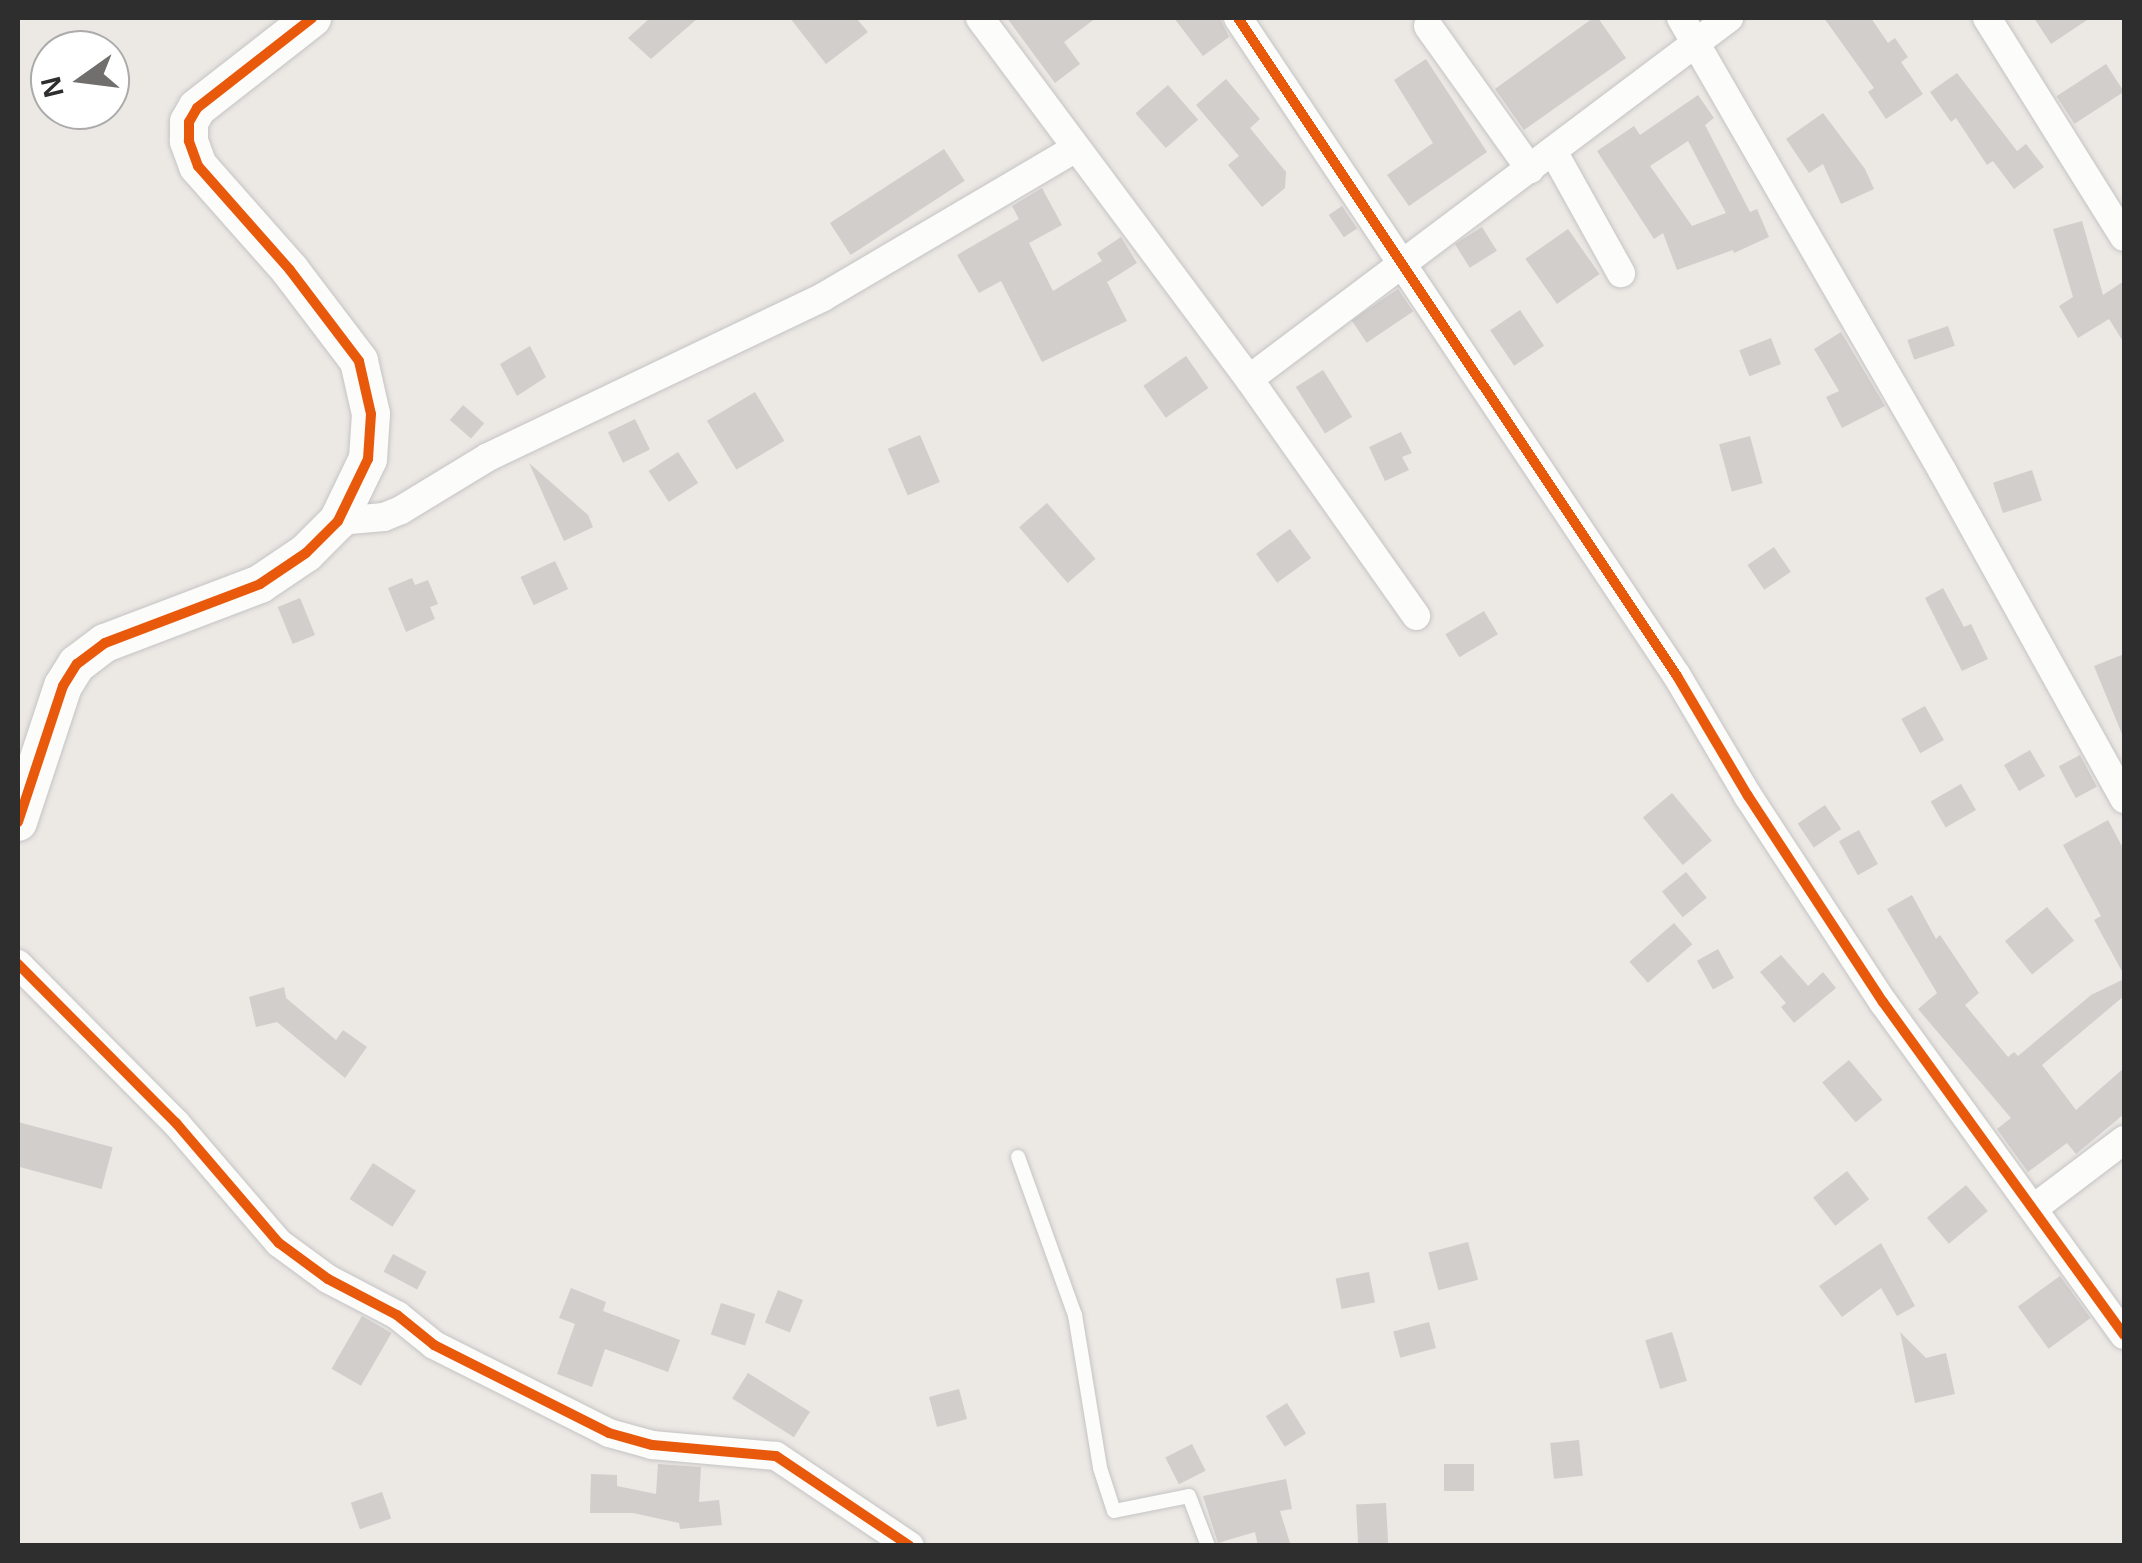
<!DOCTYPE html>
<html>
<head>
<meta charset="utf-8">
<style>
	body { margin:0 }
	#map { position:relative; width:2142px; height:1563px; overflow:hidden; background:#ece8e4; font-family:Arial,sans-serif }
	div>[style] { position:absolute }
	[style*='--x'] { left:calc(var(--x)*1px); top:calc(var(--y)*1px); width:calc(var(--w)*1px); rotate:calc(var(--a)*1deg) }
	.building>* { inset:0; background:#d1cecb; transform-origin:0 0 }
	.roads { filter:drop-shadow(0 0 2px #c5c4c5) drop-shadow(0 0 2px #c5c4c5) }
	.lane>* { height:14px; margin:-7px; padding:0 7px; transform-origin:7px; border-radius:7px; background:#fcfcfb }
	.street>* { height:28px; margin:-14px; padding:0 14px; transform-origin:14px; border-radius:14px; background:#fcfcfb }
	.secondary>* { height:38px; margin:-19px; padding:0 19px; transform-origin:19px; border-radius:19px; background:#fcfcfb }
	.cycleway>* { height:10px; margin:-5px; padding:0 5px; transform-origin:5px; border-radius:5px; background:#e8590c }
	span { translate:-50% -50%; white-space:nowrap; text-align:center; line-height:1.15; -webkit-text-stroke:9px #fff; paint-order:stroke }
	.frame { position:absolute; inset:0; border:20px solid #2e2e2e; pointer-events:none }
	.north { position:absolute; left:30px; top:30px; width:100px; height:100px; box-sizing:border-box; background:#fff; border:2px solid #ababab; border-radius:50%; rotate:256deg; font-size:28px; font-weight:700; line-height:40px; text-align:center; color:#2e2e2e }
	.north::after { content:''; display:block; margin:auto; width:35px; height:45px; background:#706f6e; clip-path:polygon(50% 0,100% 100%,50% 72%,0 100%) }
</style>
</head>
<body>
<div id="map">
	<div class="building">
		<div style="clip-path:polygon(650px 18px,698px 18px,651px 59px,628px 38px)"></div>
		<div style="clip-path:polygon(790px 18px,856px 18px,868px 32px,826px 64px)"></div>
		<div style="clip-path:polygon(1007px 18px,1096px 18px,1064px 42px,1080px 64px,1055px 83px)"></div>
		<div style="clip-path:polygon(1174px 18px,1220px 18px,1229px 37px,1203px 56px)"></div>
		<div style="clip-path:polygon(1593px 18px,1598px 18px,1626px 58px,1524px 130px,1495px 89px)"></div>
		<div style="clip-path:polygon(1824px 18px,1871px 18px,1888px 43px,1895px 38px,1908px 57px,1901px 62px,1923px 94px,1886px 119px,1868px 92px,1874px 88px)"></div>
		<div style="clip-path:polygon(2034px 18px,2090px 18px,2051px 44px)"></div>
		<div style="clip-path:polygon(1426px 59px,1487px 152px,1409px 206px,1387px 175px,1433px 143px,1394px 80px)"></div>
		<div style="left:2106px;top:64px;width:33px;height:59px;rotate:57deg"></div>
		<div style="clip-path:polygon(1957px 73px,2017px 151px,2026px 144px,2044px 167px,2014px 189px,1993px 161px,1987px 165px,1956px 118px,1951px 122px,1930px 92px)"></div>
		<div style="clip-path:polygon(1226px 79px,1260px 119px,1250px 128px,1286px 172px,1285px 188px,1262px 207px,1228px 165px,1239px 156px,1196px 105px)"></div>
		<div style="left:1168px;top:85px;width:46px;height:43px;rotate:49deg"></div>
		<div style="clip-path:polygon(evenodd,1698px 95px,1714px 118px,1705px 125px,1750px 212px,1757px 209px,1769px 237px,1734px 253px,1733px 250px,1677px 270px,1663px 233px,1654px 239px,1597px 151px,1634px 126px,1640px 135px,1698px 95px,1688px 141px,1726px 213px,1692px 226px,1650px 166px,1688px 141px)"></div>
		<div style="clip-path:polygon(1823px 113px,1865px 169px,1874px 189px,1841px 204px,1823px 164px,1809px 173px,1786px 139px)"></div>
		<div style="left:944px;top:149px;width:38px;height:136px;rotate:57deg"></div>
		<div style="clip-path:polygon(1042px 188px,1062px 225px,1029px 243px,1053px 291px,1102px 261px,1097px 253px,1121px 237px,1137px 263px,1107px 282px,1127px 321px,1042px 362px,1001px 281px,979px 293px,957px 255px,1019px 219px,1012px 206px)"></div>
		<div style="left:1342px;top:206px;width:27px;height:16px;rotate:56deg"></div>
		<div style="clip-path:polygon(2082px 221px,2103px 295px,2124px 281px,2124px 343px,2109px 319px,2078px 338px,2059px 306px,2073px 297px,2053px 229px)"></div>
		<div style="left:1482px;top:227px;width:28px;height:32px;rotate:58deg"></div>
		<div style="left:1568px;top:229px;width:55px;height:52px;rotate:55deg"></div>
		<div style="left:1398px;top:289px;width:27px;height:56px;rotate:56deg"></div>
		<div style="left:1520px;top:310px;width:43px;height:36px;rotate:56deg"></div>
		<div style="left:1948px;top:326px;width:21px;height:43px;rotate:71deg"></div>
		<div style="clip-path:polygon(1841px 332px,1885px 406px,1842px 428px,1826px 397px,1839px 391px,1814px 349px)"></div>
		<div style="left:1771px;top:338px;width:28px;height:34px;rotate:69deg"></div>
		<div style="clip-path:polygon(530px 346px,546px 377px,517px 396px,500px 364px)"></div>
		<div style="left:1186px;top:356px;width:39px;height:52px;rotate:55deg"></div>
		<div style="left:1323px;top:370px;width:55px;height:32px;rotate:58deg"></div>
		<div style="left:755px;top:392px;width:57px;height:56px;rotate:59deg"></div>
		<div style="left:463px;top:405px;width:28px;height:20px;rotate:41deg"></div>
		<div style="left:635px;top:419px;width:34px;height:30px;rotate:64deg"></div>
		<div style="clip-path:polygon(1401px 432px,1412px 453px,1402px 457px,1409px 470px,1385px 481px,1369px 447px)"></div>
		<div style="left:920px;top:435px;width:51px;height:35px;rotate:67deg"></div>
		<div style="left:1750px;top:436px;width:49px;height:32px;rotate:75deg"></div>
		<div style="left:678px;top:452px;width:37px;height:35px;rotate:57deg"></div>
		<div style="clip-path:polygon(529px 463px,588px 515px,593px 527px,564px 541px)"></div>
		<div style="left:2032px;top:470px;width:32px;height:41px;rotate:72deg"></div>
		<div style="left:1047px;top:503px;width:74px;height:37px;rotate:49deg"></div>
		<div style="left:1290px;top:529px;width:36px;height:42px;rotate:54deg"></div>
		<div style="left:1774px;top:547px;width:30px;height:32px;rotate:56deg"></div>
		<div style="left:555px;top:561px;width:31px;height:38px;rotate:65deg"></div>
		<div style="clip-path:polygon(412px 578px,415px 585px,428px 580px,438px 604px,430px 607px,435px 619px,406px 632px,388px 588px)"></div>
		<div style="clip-path:polygon(1943px 588px,1964px 627px,1971px 624px,1988px 659px,1962px 671px,1925px 598px)"></div>
		<div style="left:300px;top:598px;width:40px;height:24px;rotate:68deg"></div>
		<div style="left:1484px;top:611px;width:27px;height:45px;rotate:59deg"></div>
		<div style="clip-path:polygon(2124px 654px,2124px 739px,2094px 666px)"></div>
		<div style="left:1925px;top:706px;width:39px;height:27px;rotate:61deg"></div>
		<div style="left:2030px;top:750px;width:30px;height:30px;rotate:60deg"></div>
		<div style="left:2080px;top:755px;width:36px;height:24px;rotate:62deg"></div>
		<div style="left:1961px;top:784px;width:30px;height:35px;rotate:60deg"></div>
		<div style="left:1672px;top:793px;width:62px;height:38px;rotate:50deg"></div>
		<div style="left:1825px;top:805px;width:29px;height:33px;rotate:56deg"></div>
		<div style="clip-path:polygon(2108px 820px,2124px 850px,2124px 975px,2094px 920px,2101px 916px,2063px 845px)"></div>
		<div style="left:1859px;top:830px;width:39px;height:23px;rotate:61deg"></div>
		<div style="left:1686px;top:872px;width:33px;height:31px;rotate:51deg"></div>
		<div style="clip-path:polygon(1912px 895px,1936px 939px,1940px 935px,1979px 993px,1965px 1005px,2008px 1057px,2014px 1052px,2018px 1056px,2091px 995px,2124px 979px,2124px 996px,2042px 1065px,2076px 1110px,2124px 1068px,2124px 1114px,2076px 1154px,2067px 1143px,2028px 1172px,1997px 1129px,2011px 1118px,1918px 1009px,1937px 993px,1887px 909px)"></div>
		<div style="left:2047px;top:907px;width:43px;height:54px;rotate:51deg"></div>
		<div style="left:1674px;top:923px;width:28px;height:59px;rotate:49deg"></div>
		<div style="left:1718px;top:949px;width:33px;height:24px;rotate:61deg"></div>
		<div style="clip-path:polygon(1781px 955px,1808px 986px,1823px 972px,1836px 988px,1794px 1023px,1781px 1007px,1786px 1003px,1760px 972px)"></div>
		<div style="clip-path:polygon(284px 987px,286px 998px,336px 1040px,343px 1030px,367px 1047px,345px 1078px,277px 1022px,256px 1027px,249px 997px)"></div>
		<div style="left:1849px;top:1060px;width:52px;height:35px;rotate:50deg"></div>
		<div style="left:18px;top:1122px;width:98px;height:43px;rotate:15deg"></div>
		<div style="left:373px;top:1163px;width:51px;height:43px;rotate:33deg"></div>
		<div style="left:1847px;top:1171px;width:36px;height:43px;rotate:52deg"></div>
		<div style="left:1966px;top:1185px;width:34px;height:51px;rotate:50deg"></div>
		<div style="left:1468px;top:1242px;width:39px;height:41px;rotate:75deg"></div>
		<div style="clip-path:polygon(1881px 1243px,1915px 1306px,1897px 1316px,1881px 1288px,1842px 1317px,1819px 1286px)"></div>
		<div style="left:393px;top:1254px;width:38px;height:20px;rotate:28deg"></div>
		<div style="left:1369px;top:1272px;width:31px;height:34px;rotate:79deg"></div>
		<div style="left:2060px;top:1276px;width:52px;height:52px;rotate:54deg"></div>
		<div style="clip-path:polygon(571px 1288px,606px 1302px,603px 1311px,680px 1340px,668px 1372px,605px 1349px,592px 1387px,557px 1374px,575px 1324px,559px 1318px)"></div>
		<div style="left:778px;top:1290px;width:27px;height:35px;rotate:22deg"></div>
		<div style="left:721px;top:1303px;width:36px;height:33px;rotate:18deg"></div>
		<div style="left:362px;top:1316px;width:34px;height:61px;rotate:30deg"></div>
		<div style="left:1429px;top:1322px;width:27px;height:37px;rotate:75deg"></div>
		<div style="left:1672px;top:1332px;width:51px;height:28px;rotate:73deg"></div>
		<div style="clip-path:polygon(1900px 1332px,1926px 1358px,1946px 1353px,1955px 1394px,1915px 1403px)"></div>
		<div style="left:748px;top:1373px;width:73px;height:30px;rotate:32deg"></div>
		<div style="left:959px;top:1389px;width:31px;height:31px;rotate:75deg"></div>
		<div style="left:1287px;top:1403px;width:36px;height:25px;rotate:58deg"></div>
		<div style="left:1579px;top:1440px;width:36px;height:29px;rotate:84deg"></div>
		<div style="left:1192px;top:1444px;width:30px;height:30px;rotate:63deg"></div>
		<div style="clip-path:polygon(658px 1464px,701px 1467px,699px 1502px,719px 1500px,722px 1525px,680px 1529px,679px 1523px,633px 1513px,590px 1513px,591px 1474px,617px 1475px,617px 1486px,656px 1494px)"></div>
		<div style="left:1474px;top:1464px;width:27px;height:30px;rotate:90deg"></div>
		<div style="clip-path:polygon(1286px 1479px,1292px 1509px,1280px 1511px,1291px 1546px,1258px 1546px,1255px 1532px,1218px 1543px,1203px 1496px)"></div>
		<div style="left:382px;top:1492px;width:28px;height:33px;rotate:71deg"></div>
		<div style="left:1386px;top:1503px;width:41px;height:30px;rotate:87deg"></div>
	</div>
	<div class="roads">
		<div class="lane">
			<div style="--x:1018;--y:1157;--w:168;--a:70.2"></div>
			<div style="--x:1075;--y:1315;--w:155;--a:80.7"></div>
			<div style="--x:1100;--y:1468;--w:45;--a:72"></div>
			<div style="--x:1114;--y:1511;--w:76;--a:-11.3"></div>
			<div style="--x:1189;--y:1496;--w:53;--a:69.2"></div>
		</div>
		<div class="street">
			<div style="--x:980;--y:18;--w:450;--a:53.3"></div>
			<div style="--x:1249;--y:379;--w:290;--a:54.8"></div>
			<div style="--x:1238;--y:18;--w:791;--a:56.29"></div>
			<div style="--x:1677;--y:676;--w:139;--a:59.4"></div>
			<div style="--x:1748;--y:796;--w:246;--a:56.8"></div>
			<div style="--x:1883;--y:1002;--w:411;--a:54.1"></div>
			<div style="--x:1681;--y:18;--w:524;--a:60.01"></div>
			<div style="--x:1943;--y:472;--w:374;--a:61"></div>
			<div style="--x:1987;--y:18;--w:258;--a:58"></div>
			<div style="--x:1428;--y:26;--w:176;--a:54.5"></div>
			<div style="--x:1553;--y:151;--w:140;--a:60.9"></div>
			<div style="--x:1249;--y:379;--w:601;--a:-36.95"></div>
			<div style="--x:338;--y:521;--w:46;--a:-5"></div>
			<div style="--x:384;--y:517;--w:18;--a:-22"></div>
			<div style="--x:401;--y:510;--w:102;--a:-31.3"></div>
			<div style="--x:488;--y:457;--w:371;--a:-25.5"></div>
			<div style="--x:823;--y:297;--w:291;--a:-30.5"></div>
			<div style="--x:18;--y:964;--w:224;--a:45.2"></div>
			<div style="--x:176;--y:1123;--w:158;--a:49.4"></div>
			<div style="--x:279;--y:1243;--w:61;--a:36.3"></div>
			<div style="--x:328;--y:1279;--w:78;--a:27.6"></div>
			<div style="--x:397;--y:1315;--w:48;--a:39"></div>
			<div style="--x:434;--y:1345;--w:196;--a:26.7"></div>
			<div style="--x:609;--y:1433;--w:45;--a:15.6"></div>
			<div style="--x:652;--y:1445;--w:124;--a:5.1"></div>
			<div style="--x:776;--y:1456;--w:161;--a:33.9"></div>
			<div style="--x:2034;--y:1208;--w:113;--a:-37.1"></div>
		</div>
		<div class="secondary">
			<div style="--x:18;--y:822;--w:143;--a:-71.7"></div>
			<div style="--x:63;--y:686;--w:26;--a:-58"></div>
			<div style="--x:77;--y:664;--w:35;--a:-37"></div>
			<div style="--x:105;--y:643;--w:166;--a:-20.8"></div>
			<div style="--x:260;--y:584;--w:55;--a:-34"></div>
			<div style="--x:306;--y:553;--w:45;--a:-45"></div>
			<div style="--x:338;--y:521;--w:69;--a:-64.2"></div>
			<div style="--x:368;--y:459;--w:45;--a:-86.2"></div>
			<div style="--x:371;--y:414;--w:54;--a:-102.8"></div>
			<div style="--x:359;--y:361;--w:114;--a:-127.2"></div>
			<div style="--x:290;--y:270;--w:139;--a:-131.5"></div>
			<div style="--x:198;--y:166;--w:27;--a:-110"></div>
			<div style="--x:189;--y:141;--w:19;--a:-90"></div>
			<div style="--x:189;--y:122;--w:16;--a:-60"></div>
			<div style="--x:197;--y:108;--w:146;--a:-38"></div>
		</div>
	</div>
	<div class="cycleway">
		<div style="--x:1238;--y:18;--w:791;--a:56.29"></div>
		<div style="--x:1677;--y:676;--w:139;--a:59.4"></div>
		<div style="--x:1748;--y:796;--w:246;--a:56.8"></div>
		<div style="--x:1883;--y:1002;--w:411;--a:54.1"></div>
		<div style="--x:18;--y:822;--w:143;--a:-71.7"></div>
		<div style="--x:63;--y:686;--w:26;--a:-58"></div>
		<div style="--x:77;--y:664;--w:35;--a:-37"></div>
		<div style="--x:105;--y:643;--w:166;--a:-20.8"></div>
		<div style="--x:260;--y:584;--w:55;--a:-34"></div>
		<div style="--x:306;--y:553;--w:45;--a:-45"></div>
		<div style="--x:338;--y:521;--w:69;--a:-64.2"></div>
		<div style="--x:368;--y:459;--w:45;--a:-86.2"></div>
		<div style="--x:371;--y:414;--w:54;--a:-102.8"></div>
		<div style="--x:359;--y:361;--w:114;--a:-127.2"></div>
		<div style="--x:290;--y:270;--w:139;--a:-131.5"></div>
		<div style="--x:198;--y:166;--w:27;--a:-110"></div>
		<div style="--x:189;--y:141;--w:19;--a:-90"></div>
		<div style="--x:189;--y:122;--w:16;--a:-60"></div>
		<div style="--x:197;--y:108;--w:146;--a:-38"></div>
		<div style="--x:18;--y:964;--w:224;--a:45.2"></div>
		<div style="--x:176;--y:1123;--w:158;--a:49.4"></div>
		<div style="--x:279;--y:1243;--w:61;--a:36.3"></div>
		<div style="--x:328;--y:1279;--w:78;--a:27.6"></div>
		<div style="--x:397;--y:1315;--w:48;--a:39"></div>
		<div style="--x:434;--y:1345;--w:196;--a:26.7"></div>
		<div style="--x:609;--y:1433;--w:45;--a:15.6"></div>
		<div style="--x:652;--y:1445;--w:124;--a:5.1"></div>
		<div style="--x:776;--y:1456;--w:161;--a:33.9"></div>
	</div>
	<div class="frame"></div>
	<div class="north">N</div>
</div>
</body>
</html>
